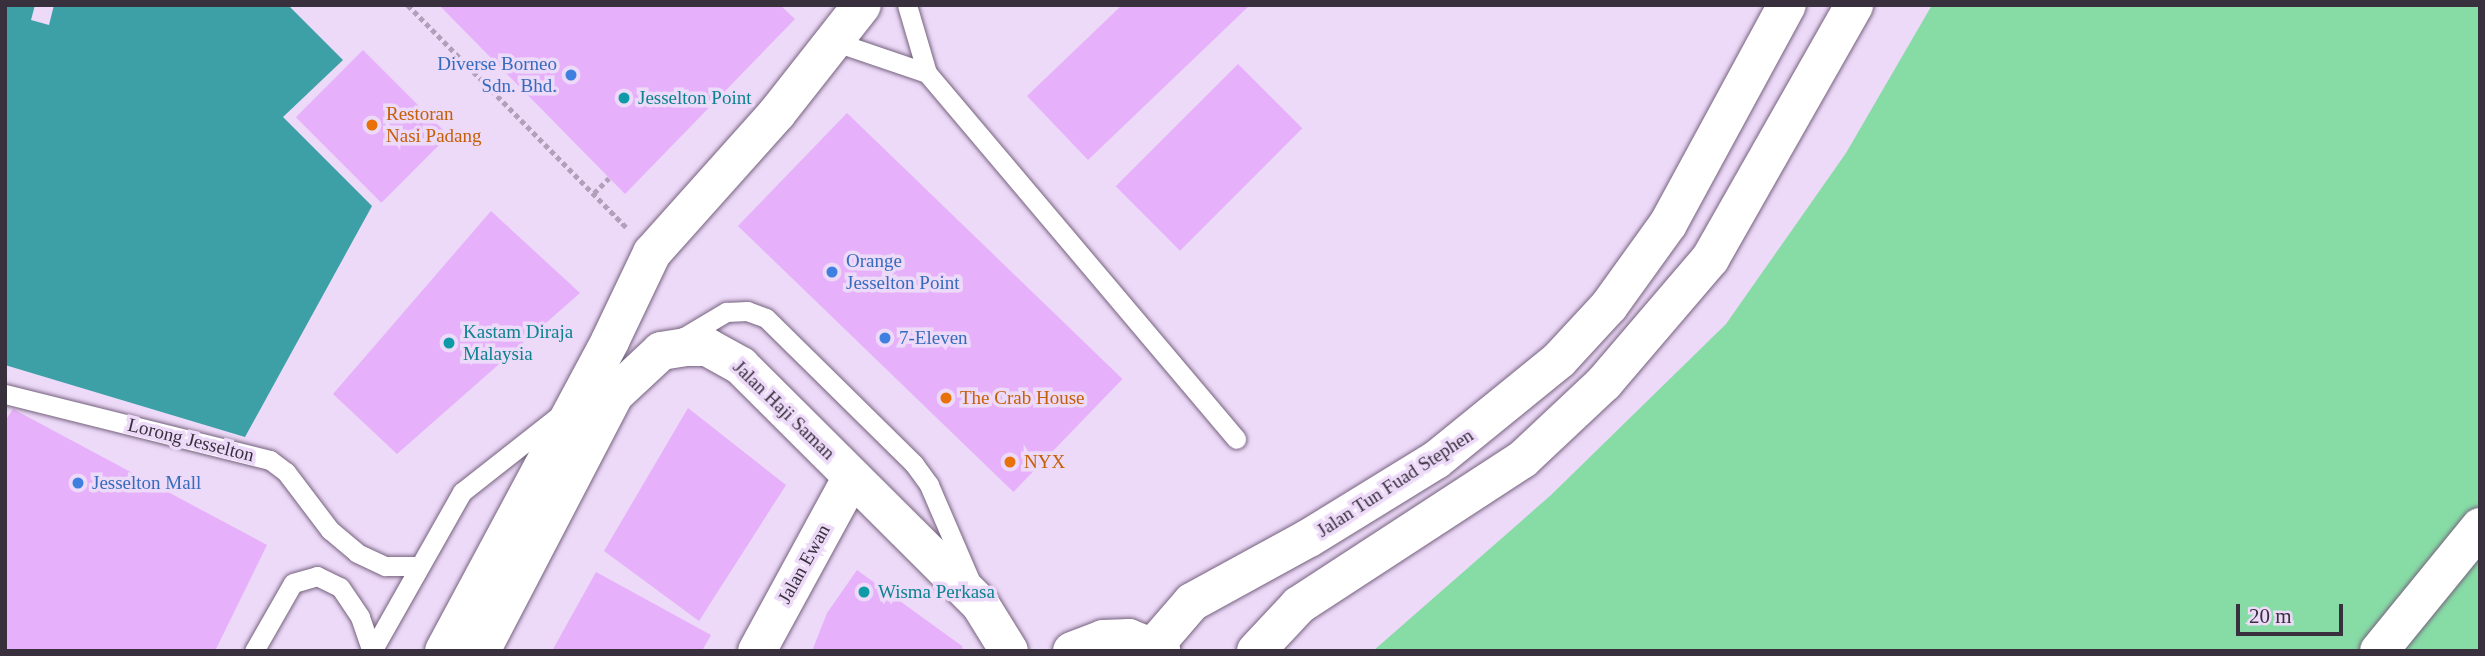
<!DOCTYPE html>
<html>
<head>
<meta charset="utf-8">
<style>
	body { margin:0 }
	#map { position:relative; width:2485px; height:656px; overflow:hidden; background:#edd9f8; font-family:"Times New Roman",serif }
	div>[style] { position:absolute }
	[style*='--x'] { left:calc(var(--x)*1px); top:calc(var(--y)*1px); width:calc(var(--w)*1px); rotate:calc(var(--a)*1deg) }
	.green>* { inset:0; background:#87dca6 }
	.water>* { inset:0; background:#3da0a7 }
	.pier>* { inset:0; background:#edd9f8 }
	.building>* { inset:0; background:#e6b1fa; transform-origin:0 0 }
	.path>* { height:4.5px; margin-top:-2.25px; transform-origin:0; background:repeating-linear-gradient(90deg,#b0a0b9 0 5px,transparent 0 8.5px) }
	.roads { filter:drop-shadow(0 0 2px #74627d) drop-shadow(0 0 2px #74627d) }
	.service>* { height:19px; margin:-9.5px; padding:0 9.5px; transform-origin:9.5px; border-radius:9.5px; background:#fff }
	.minor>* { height:38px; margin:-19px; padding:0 19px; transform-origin:19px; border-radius:19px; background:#fff }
	.trunk>* { height:38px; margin:-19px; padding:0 19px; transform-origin:19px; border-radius:19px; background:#fff }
	.dots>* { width:19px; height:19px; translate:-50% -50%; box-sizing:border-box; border:4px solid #edd9f8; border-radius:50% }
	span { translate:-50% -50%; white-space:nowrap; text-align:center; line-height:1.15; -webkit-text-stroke:7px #edd9f8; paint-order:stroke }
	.shop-label { font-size:19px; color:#366cbe }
	.right { translate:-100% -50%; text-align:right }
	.left { translate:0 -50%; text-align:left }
	.culture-label { font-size:19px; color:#0d838f }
	.food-label { font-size:19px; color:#c56008 }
	.street-label { font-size:19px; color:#38303c }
	.frame { position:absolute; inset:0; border:7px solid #38303c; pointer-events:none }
	.scale { position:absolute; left:2236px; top:604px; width:107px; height:32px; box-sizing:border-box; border:4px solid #38303c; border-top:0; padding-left:9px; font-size:21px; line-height:24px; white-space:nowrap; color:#38303c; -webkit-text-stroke:5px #edd9f8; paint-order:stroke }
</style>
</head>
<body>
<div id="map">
	<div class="green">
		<div style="clip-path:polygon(1932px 5px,2480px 5px,2480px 651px,1373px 651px,1551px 495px,1726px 324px,1846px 153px)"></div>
	</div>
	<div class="water">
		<div style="clip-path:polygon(5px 5px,288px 5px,343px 60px,283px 117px,372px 206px,245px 437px,5px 365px)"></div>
	</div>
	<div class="pier">
		<div style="clip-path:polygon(35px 5px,54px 5px,49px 25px,31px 20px)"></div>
	</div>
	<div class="building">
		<div style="clip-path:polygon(439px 5px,780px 5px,795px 19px,625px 194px)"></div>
		<div style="clip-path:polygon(1122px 5px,1250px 5px,1088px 160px,1027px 96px)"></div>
		<div style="left:363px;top:50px;width:121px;height:95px;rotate:45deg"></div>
		<div style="left:1238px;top:64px;width:91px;height:173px;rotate:45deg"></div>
		<div style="left:847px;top:113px;width:383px;height:157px;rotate:44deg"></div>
		<div style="clip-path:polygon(491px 211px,580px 293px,397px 454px,333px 394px)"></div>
		<div style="clip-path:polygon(688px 408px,786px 485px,699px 621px,604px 551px)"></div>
		<div style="clip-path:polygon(13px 409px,267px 545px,215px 651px,5px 651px,5px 421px)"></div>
		<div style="clip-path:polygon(857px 570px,962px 646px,963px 651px,812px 651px,827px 613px)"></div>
		<div style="clip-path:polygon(596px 572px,711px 635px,702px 651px,552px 651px)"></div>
	</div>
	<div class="path">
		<div style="--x:408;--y:5;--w:313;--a:45.5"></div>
		<div style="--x:594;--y:193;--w:21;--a:-45"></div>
	</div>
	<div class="roads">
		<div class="service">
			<div style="--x:907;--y:5;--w:71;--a:73.6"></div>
			<div style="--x:927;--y:73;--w:479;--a:49.8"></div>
			<div style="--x:833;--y:41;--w:99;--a:18.8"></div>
			<div style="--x:674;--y:343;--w:61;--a:-30.8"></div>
			<div style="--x:726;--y:312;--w:21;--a:-3"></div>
			<div style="--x:747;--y:311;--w:20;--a:20"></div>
			<div style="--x:766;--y:318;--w:208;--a:44.6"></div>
			<div style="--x:914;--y:464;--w:26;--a:54"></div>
			<div style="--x:929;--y:485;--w:103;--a:66.7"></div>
			<div style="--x:5;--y:394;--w:273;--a:14"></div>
			<div style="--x:270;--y:460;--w:20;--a:37"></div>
			<div style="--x:286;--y:472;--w:73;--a:52.8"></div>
			<div style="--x:330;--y:530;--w:35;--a:40"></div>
			<div style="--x:357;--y:553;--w:31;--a:25"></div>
			<div style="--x:385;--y:566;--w:34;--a:0"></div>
			<div style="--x:254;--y:651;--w:78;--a:-60.2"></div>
			<div style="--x:293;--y:583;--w:25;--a:-16"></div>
			<div style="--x:317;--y:576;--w:25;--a:26"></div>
			<div style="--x:340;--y:587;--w:36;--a:56"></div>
			<div style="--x:360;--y:617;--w:36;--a:71"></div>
			<div style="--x:372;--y:651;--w:183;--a:-60.5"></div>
			<div style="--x:462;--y:492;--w:125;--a:-38.2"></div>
		</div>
		<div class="minor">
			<div style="--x:757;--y:651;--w:198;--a:-61.4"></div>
			<div style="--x:2379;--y:651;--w:160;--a:-50.8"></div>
		</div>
		<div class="trunk">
			<div style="--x:1154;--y:646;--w:58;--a:-49.2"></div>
			<div style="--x:1192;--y:602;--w:133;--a:-28.7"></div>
			<div style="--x:1309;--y:538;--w:149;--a:-31.6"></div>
			<div style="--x:1436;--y:460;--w:159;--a:-39.1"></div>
			<div style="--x:1559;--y:360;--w:74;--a:-47.2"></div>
			<div style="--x:1609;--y:306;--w:101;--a:-54.3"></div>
			<div style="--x:1668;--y:224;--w:249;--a:-61.5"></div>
			<div style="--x:444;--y:651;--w:352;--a:-61.8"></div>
			<div style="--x:610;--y:341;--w:98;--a:-64.5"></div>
			<div style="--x:652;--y:253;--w:188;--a:-48.2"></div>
			<div style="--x:777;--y:113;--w:137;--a:-51.8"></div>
			<div style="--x:481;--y:651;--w:288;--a:-62.5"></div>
			<div style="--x:614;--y:395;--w:64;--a:-43.1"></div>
			<div style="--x:661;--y:351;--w:24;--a:-9"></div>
			<div style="--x:685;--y:347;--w:22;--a:0"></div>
			<div style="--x:707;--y:347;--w:39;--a:29"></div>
			<div style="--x:741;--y:366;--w:337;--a:44.9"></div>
			<div style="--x:980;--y:604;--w:55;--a:58.3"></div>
			<div style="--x:1072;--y:651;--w:33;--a:-21"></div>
			<div style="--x:1103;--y:639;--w:26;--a:-2"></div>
			<div style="--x:1129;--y:638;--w:35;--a:22"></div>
			<div style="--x:1256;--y:651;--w:63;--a:-46.9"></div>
			<div style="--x:1299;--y:605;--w:267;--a:-33.1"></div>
			<div style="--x:1523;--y:459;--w:111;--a:-43.2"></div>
			<div style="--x:1604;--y:383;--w:163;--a:-49.5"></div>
			<div style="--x:1710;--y:259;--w:292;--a:-60.4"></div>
		</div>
	</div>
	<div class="dots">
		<div style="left:571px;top:75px;background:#3f7fe0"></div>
		<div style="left:624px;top:98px;background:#0f9aa8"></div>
		<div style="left:372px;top:125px;background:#e8710a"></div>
		<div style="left:832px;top:272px;background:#3f7fe0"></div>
		<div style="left:885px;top:338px;background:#3f7fe0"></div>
		<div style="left:449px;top:343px;background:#0f9aa8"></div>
		<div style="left:946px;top:398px;background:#e8710a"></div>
		<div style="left:1010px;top:462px;background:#e8710a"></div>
		<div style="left:78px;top:483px;background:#3f7fe0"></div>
		<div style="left:864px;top:592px;background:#0f9aa8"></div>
	</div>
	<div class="shop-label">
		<span class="right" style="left:557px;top:75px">Diverse Borneo<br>Sdn. Bhd.</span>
		<span class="left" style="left:846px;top:272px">Orange<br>Jesselton Point</span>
		<span class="left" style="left:899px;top:338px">7-Eleven</span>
		<span class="left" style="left:92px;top:483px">Jesselton Mall</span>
	</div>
	<div class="culture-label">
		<span class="left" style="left:638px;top:98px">Jesselton Point</span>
		<span class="left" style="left:463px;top:343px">Kastam Diraja<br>Malaysia</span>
		<span class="left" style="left:878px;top:592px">Wisma Perkasa</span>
	</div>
	<div class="food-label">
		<span class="left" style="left:386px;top:125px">Restoran<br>Nasi Padang</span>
		<span class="left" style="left:960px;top:398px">The Crab House</span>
		<span class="left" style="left:1024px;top:462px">NYX</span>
	</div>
	<div class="street-label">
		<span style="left:784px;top:410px;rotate:44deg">Jalan Haji Saman</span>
		<span style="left:191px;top:440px;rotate:14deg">Lorong Jesselton</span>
		<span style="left:1395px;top:483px;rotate:-33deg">Jalan Tun Fuad Stephen</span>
		<span style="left:804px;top:564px;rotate:-61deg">Jalan Ewan</span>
	</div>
	<div class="frame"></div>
	<div class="scale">20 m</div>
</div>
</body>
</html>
